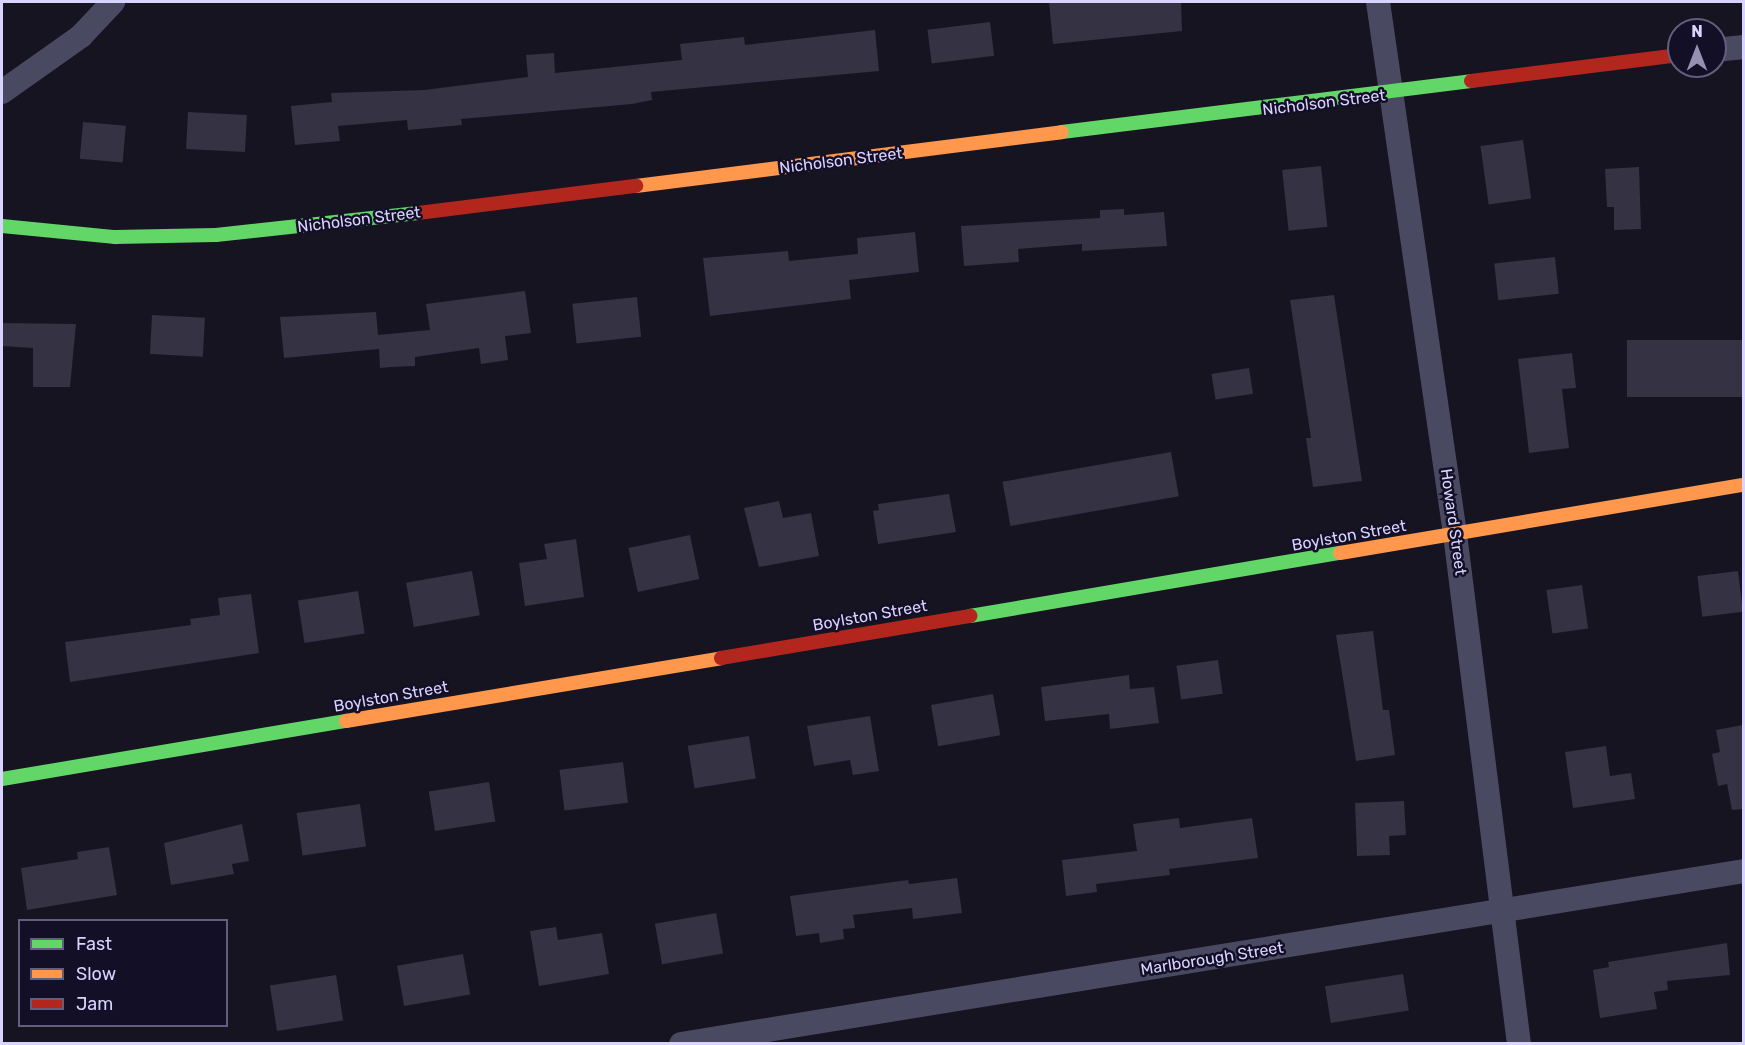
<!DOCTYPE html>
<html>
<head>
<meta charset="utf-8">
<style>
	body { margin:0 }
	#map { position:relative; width:1745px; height:1045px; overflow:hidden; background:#161421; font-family:Rubik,sans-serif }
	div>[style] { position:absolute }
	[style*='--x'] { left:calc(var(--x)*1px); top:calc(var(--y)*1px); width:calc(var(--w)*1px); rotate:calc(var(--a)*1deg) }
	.building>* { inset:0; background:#343243; transform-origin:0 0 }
	.street>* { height:24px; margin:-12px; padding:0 12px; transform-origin:12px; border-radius:12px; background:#4a4962 }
	.fast>* { height:14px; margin:-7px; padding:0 7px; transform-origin:7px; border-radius:7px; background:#63d668 }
	.slow>* { height:14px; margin:-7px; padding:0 7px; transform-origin:7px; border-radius:7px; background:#ff974d }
	.jam>* { height:14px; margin:-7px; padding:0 7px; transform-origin:7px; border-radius:7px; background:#b3261e }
	span { translate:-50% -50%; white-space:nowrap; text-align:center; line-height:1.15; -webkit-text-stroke:5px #130f26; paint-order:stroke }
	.street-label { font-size:16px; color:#d9d4ff }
	.frame { position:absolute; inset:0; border:3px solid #d9d4ff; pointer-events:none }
	.legend { position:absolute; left:18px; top:919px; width:210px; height:108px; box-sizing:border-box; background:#130f26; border:2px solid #625e7d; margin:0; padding:8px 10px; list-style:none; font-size:18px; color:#d9d4ff }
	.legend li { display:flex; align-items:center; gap:12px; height:30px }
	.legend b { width:30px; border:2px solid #625e7d }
	.north { position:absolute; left:1667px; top:18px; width:60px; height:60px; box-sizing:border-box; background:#130f26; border:2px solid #625e7d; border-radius:50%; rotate:0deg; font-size:16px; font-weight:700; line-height:24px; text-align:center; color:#d9d4ff }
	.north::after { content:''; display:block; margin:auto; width:21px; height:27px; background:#9591b1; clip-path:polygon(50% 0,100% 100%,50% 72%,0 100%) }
</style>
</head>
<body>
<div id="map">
	<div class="building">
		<div style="clip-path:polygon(1049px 2px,1181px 2px,1182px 31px,1053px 44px)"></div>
		<div style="left:990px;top:22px;width:34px;height:63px;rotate:83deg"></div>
		<div style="clip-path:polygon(875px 30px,879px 71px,651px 92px,652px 100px,632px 104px,461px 119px,462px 125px,408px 130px,407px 120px,338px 126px,340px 141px,295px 145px,291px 106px,332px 102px,331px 93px,424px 90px,528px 77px,526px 55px,554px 53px,555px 73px,682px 60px,680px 44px,744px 37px,745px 45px)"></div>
		<div style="left:188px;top:112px;width:59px;height:37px;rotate:3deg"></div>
		<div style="left:83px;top:122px;width:43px;height:37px;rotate:5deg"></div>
		<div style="left:1523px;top:140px;width:59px;height:43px;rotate:82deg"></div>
		<div style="left:1321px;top:166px;width:61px;height:39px;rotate:84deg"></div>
		<div style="clip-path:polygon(1639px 167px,1641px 229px,1614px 230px,1614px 207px,1607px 207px,1605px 169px)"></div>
		<div style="clip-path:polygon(1124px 209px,1124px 215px,1164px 212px,1167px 246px,1082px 251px,1082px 244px,1018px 249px,1019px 262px,964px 266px,961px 226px,1100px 218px,1100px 210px)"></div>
		<div style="clip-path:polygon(915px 232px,919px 272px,849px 280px,851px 299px,710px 316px,703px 258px,788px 251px,789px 261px,858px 254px,857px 238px)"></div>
		<div style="left:1555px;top:257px;width:37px;height:61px;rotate:84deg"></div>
		<div style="clip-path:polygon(525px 291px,531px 333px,505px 336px,508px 360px,481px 364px,479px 348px,415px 357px,415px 366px,391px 367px,380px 368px,379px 349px,284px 358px,280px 317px,376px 312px,378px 335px,430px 330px,426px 304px)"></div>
		<div style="clip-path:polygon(1334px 295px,1362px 481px,1313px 487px,1306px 438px,1311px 438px,1290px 300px)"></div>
		<div style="left:637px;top:297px;width:40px;height:65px;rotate:84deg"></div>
		<div style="left:152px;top:315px;width:53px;height:39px;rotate:3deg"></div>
		<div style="clip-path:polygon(2px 323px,76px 324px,70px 387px,33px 387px,33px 348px,2px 346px)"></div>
		<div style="left:1743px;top:340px;width:57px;height:116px;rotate:90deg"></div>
		<div style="clip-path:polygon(1572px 353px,1576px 388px,1562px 389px,1569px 448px,1529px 453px,1518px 359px)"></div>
		<div style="left:1249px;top:368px;width:26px;height:38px;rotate:81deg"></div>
		<div style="left:1171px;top:452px;width:45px;height:171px;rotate:80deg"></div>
		<div style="clip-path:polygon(949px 494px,956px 532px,878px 544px,873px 511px,879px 510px,878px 504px)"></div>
		<div style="clip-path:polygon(779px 501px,783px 518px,811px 513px,819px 556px,759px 567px,744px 508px)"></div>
		<div style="left:690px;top:535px;width:45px;height:63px;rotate:78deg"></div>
		<div style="clip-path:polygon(576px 539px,584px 597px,525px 606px,519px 563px,547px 559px,544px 544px)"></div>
		<div style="left:472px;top:571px;width:45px;height:67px;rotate:80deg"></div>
		<div style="left:1738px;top:571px;width:41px;height:41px;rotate:83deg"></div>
		<div style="left:1582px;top:585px;width:44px;height:36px;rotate:82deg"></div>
		<div style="left:358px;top:591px;width:43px;height:61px;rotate:81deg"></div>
		<div style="clip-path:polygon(251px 594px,259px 653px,70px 682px,65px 642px,191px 625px,190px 619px,220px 615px,218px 598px)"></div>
		<div style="clip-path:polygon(1373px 631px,1383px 710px,1389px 710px,1395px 755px,1356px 761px,1336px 635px)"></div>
		<div style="left:1218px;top:660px;width:34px;height:42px;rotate:82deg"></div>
		<div style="clip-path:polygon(1129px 675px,1130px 689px,1154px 687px,1159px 723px,1110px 729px,1109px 714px,1045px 721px,1041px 687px)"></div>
		<div style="left:993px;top:694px;width:42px;height:63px;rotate:80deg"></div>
		<div style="clip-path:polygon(870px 716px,879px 771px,853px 775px,850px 760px,814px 766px,807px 726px)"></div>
		<div style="clip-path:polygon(1743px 725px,1743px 809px,1732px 810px,1727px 784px,1718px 786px,1712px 754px,1720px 752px,1716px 730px)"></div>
		<div style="left:749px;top:736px;width:43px;height:62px;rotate:81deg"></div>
		<div style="clip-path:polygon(1606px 746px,1610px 776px,1631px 773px,1635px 799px,1573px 808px,1565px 752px)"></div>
		<div style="left:623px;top:762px;width:41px;height:64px;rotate:83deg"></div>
		<div style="left:489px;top:782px;width:40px;height:61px;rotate:81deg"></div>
		<div style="clip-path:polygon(1404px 801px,1406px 835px,1389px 836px,1390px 855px,1357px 856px,1355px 803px)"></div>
		<div style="left:360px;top:804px;width:43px;height:64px;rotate:82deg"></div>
		<div style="clip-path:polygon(1179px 818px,1180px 828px,1252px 818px,1258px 858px,1169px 869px,1170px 875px,1096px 884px,1097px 892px,1066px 896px,1062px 860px,1137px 851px,1133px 824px)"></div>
		<div style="clip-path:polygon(242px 824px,249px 861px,232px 864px,234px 874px,171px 885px,164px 843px)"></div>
		<div style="clip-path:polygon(109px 847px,117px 895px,27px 910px,21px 868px,78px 859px,77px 852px)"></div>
		<div style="clip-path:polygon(957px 878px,962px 913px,913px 919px,912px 908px,853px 915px,855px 928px,843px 929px,844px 939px,820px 943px,819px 933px,796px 936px,790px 896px,908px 880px,909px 884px)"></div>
		<div style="left:716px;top:913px;width:41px;height:62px;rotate:80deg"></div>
		<div style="clip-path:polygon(556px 927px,558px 940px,602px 933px,609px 974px,539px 986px,530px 931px)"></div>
		<div style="clip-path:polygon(1727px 943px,1730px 975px,1667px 981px,1668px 990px,1654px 992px,1657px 1009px,1600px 1018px,1593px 970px,1609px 967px,1608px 962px)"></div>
		<div style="left:463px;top:954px;width:41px;height:67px;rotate:80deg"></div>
		<div style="left:1403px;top:974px;width:37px;height:79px;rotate:81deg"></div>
		<div style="left:336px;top:975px;width:46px;height:67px;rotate:81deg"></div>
	</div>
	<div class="street">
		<div style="--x:1378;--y:2;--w:538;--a:81.76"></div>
		<div style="--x:1455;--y:534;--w:514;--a:82.85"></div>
		<div style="--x:1715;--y:50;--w:29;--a:-6"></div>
		<div style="--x:2;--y:92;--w:97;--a:-35.3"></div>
		<div style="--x:81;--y:36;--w:47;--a:-46.7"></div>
		<div style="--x:681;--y:1044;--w:1077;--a:-9.24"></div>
	</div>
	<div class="fast">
		<div style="--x:1062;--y:132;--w:412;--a:-7.1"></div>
		<div style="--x:2;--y:226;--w:114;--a:5.6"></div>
		<div style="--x:115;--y:237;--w:101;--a:-1.1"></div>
		<div style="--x:216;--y:235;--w:203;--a:-6.2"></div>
		<div style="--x:970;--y:616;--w:375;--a:-9.7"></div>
		<div style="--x:2;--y:779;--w:349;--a:-9.6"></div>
	</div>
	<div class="slow">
		<div style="--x:636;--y:186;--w:429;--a:-7.2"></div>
		<div style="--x:1340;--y:553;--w:410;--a:-9.6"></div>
		<div style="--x:346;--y:721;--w:380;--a:-9.5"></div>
	</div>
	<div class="jam">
		<div style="--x:1471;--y:81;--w:210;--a:-7.1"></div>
		<div style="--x:418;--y:213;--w:220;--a:-7.1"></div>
		<div style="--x:721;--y:658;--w:253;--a:-9.6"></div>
	</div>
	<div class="street-label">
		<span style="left:1324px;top:103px;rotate:-7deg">Nicholson Street</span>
		<span style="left:841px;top:161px;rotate:-7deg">Nicholson Street</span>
		<span style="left:359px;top:220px;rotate:-7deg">Nicholson Street</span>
		<span style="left:1453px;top:522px;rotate:82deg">Howard Street</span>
		<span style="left:1349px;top:536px;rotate:-10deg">Boylston Street</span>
		<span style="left:870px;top:616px;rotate:-10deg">Boylston Street</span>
		<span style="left:391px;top:697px;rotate:-10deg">Boylston Street</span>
		<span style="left:1212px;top:959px;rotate:-9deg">Marlborough Street</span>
	</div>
	<div class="frame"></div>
	<ul class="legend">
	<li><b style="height:8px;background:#63d668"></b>Fast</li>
	<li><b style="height:8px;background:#ff974d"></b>Slow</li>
	<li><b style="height:8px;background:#b3261e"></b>Jam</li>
	</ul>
	<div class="north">N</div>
</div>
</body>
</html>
